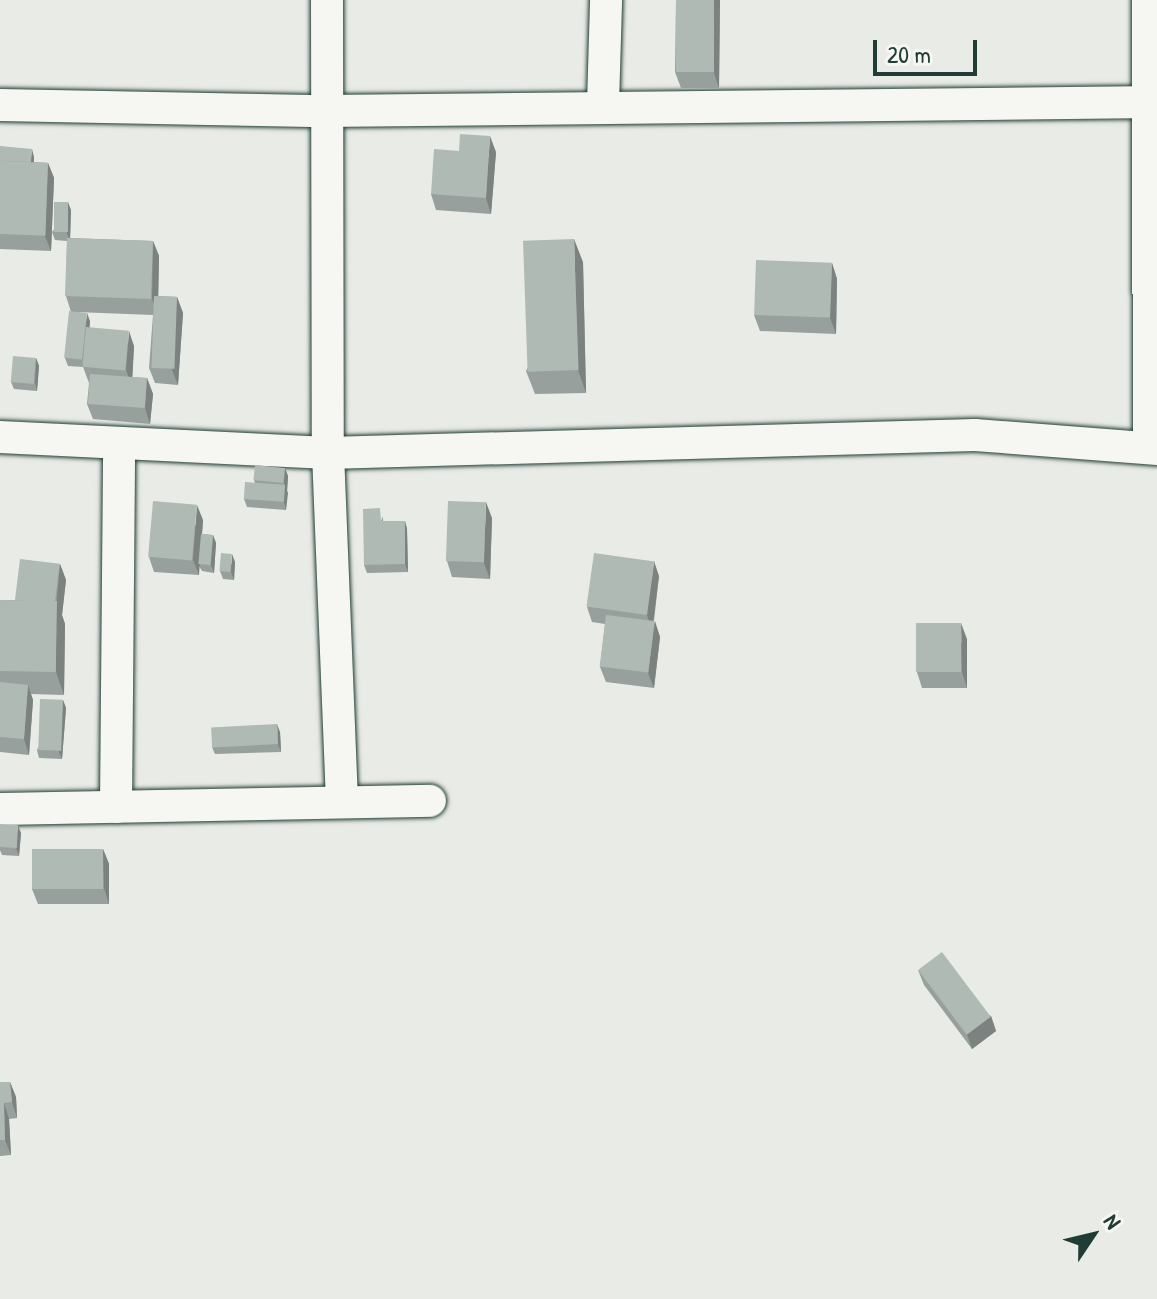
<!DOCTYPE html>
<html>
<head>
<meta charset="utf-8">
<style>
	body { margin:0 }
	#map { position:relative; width:1157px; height:1299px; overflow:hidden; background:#e9ebe7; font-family:"Patrick Hand",sans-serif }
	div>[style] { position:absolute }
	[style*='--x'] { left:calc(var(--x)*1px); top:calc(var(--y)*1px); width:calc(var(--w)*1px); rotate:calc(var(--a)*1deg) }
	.roads { filter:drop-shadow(0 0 2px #1f3d34) drop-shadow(0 0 2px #1f3d34) }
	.street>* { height:32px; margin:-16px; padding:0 16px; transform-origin:16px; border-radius:16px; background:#f6f6f2 }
	.wall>* { inset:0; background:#97a09c }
	.shaded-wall>* { inset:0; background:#7b827f }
	.building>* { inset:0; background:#b0bab5; transform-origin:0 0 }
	span { translate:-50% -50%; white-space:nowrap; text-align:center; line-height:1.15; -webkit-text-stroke:6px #f6f6f2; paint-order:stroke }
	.north { position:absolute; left:1053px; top:1195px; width:80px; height:80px; -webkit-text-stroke:6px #f6f6f2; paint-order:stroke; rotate:55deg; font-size:22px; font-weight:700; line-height:32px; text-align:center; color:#1f3d34 }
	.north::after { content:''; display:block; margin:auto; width:28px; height:36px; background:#1f3d34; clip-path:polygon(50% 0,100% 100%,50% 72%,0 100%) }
	.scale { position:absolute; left:873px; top:40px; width:104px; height:36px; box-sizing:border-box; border:4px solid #1f3d34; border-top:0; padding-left:10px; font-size:24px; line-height:28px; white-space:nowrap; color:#1f3d34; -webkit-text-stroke:6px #f6f6f2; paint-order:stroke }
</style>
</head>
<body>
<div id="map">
	<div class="roads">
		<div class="street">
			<div style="--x:327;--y:0;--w:453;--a:89.9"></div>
			<div style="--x:328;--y:453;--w:349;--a:87.7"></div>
			<div style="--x:1148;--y:0;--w:448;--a:89.9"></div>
			<div style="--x:603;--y:104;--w:104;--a:-88.3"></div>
			<div style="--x:0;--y:105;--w:324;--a:1.1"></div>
			<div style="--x:324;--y:111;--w:833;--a:-0.62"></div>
			<div style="--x:0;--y:437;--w:328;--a:2.8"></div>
			<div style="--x:328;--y:453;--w:647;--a:-1.59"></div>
			<div style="--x:975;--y:435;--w:183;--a:4.4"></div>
			<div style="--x:116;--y:807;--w:364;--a:-89.5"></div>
			<div style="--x:0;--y:809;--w:430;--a:-1.1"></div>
		</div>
	</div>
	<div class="wall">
		<div style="clip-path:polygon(676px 0,720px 0,719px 88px,681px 88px,675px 72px)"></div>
		<div style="clip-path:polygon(0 146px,34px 157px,34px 162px,48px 163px,54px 178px,51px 251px,0 249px)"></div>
		<div style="clip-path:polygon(496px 152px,491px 214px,436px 210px,431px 194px)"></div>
		<div style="clip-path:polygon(71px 210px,70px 238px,153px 241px,159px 256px,158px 296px,177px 297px,183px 313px,178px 385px,155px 383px,149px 368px,153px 315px,76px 312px,90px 321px,89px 327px,134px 346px,132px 377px,147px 378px,153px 394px,150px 424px,93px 419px,87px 404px,89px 383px,83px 367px,68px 366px,65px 358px,71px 312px,66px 296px,67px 241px,55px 240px,52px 232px)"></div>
		<div style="clip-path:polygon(583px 262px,586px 393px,535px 394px,526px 371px)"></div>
		<div style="clip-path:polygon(832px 263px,837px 279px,836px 334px,760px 331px,754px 315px)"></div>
		<div style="clip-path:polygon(36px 358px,39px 366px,37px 391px,14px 389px,11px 382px)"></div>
		<div style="clip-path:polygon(285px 468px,288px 476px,286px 510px,247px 507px,244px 499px,255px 483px,254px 480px)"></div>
		<div style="clip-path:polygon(383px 516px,383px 521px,405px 521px,407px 529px,408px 572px,367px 573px,364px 565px)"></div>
		<div style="clip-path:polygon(492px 518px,490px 579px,452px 577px,447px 561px)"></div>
		<div style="clip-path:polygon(203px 520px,202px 534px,213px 535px,216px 543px,214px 573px,202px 571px,199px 566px,199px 575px,154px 572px,149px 557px)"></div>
		<div style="clip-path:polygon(235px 562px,234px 580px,223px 579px,220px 571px)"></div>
		<div style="clip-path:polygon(60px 564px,66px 580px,62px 615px,65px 624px,64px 695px,31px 694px,33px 700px,29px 755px,0 752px,0 600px,16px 600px)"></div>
		<div style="clip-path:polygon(659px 576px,654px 621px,660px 637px,654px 688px,606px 682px,600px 667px,605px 624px,592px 622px,587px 607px)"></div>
		<div style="clip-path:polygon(967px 639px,967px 688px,922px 688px,917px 672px)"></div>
		<div style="clip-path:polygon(63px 700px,66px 708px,62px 759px,39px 758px,37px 750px)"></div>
		<div style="clip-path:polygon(280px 732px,281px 752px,215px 754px,212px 747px)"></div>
		<div style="clip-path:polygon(0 824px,21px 833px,19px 856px,2px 855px,0 850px)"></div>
		<div style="clip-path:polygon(103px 849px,109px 864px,109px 904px,38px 904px,32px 889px)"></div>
		<div style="clip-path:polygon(918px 970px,991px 1016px,996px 1031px,972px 1049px,924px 985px)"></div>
		<div style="clip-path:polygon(0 1082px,10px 1082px,16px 1097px,17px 1118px,9px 1119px,11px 1155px,0 1156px)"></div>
	</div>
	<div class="shaded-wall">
		<div style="clip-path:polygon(714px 0,720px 0,719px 88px,714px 73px)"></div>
		<div style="clip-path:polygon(490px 136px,496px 152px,491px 214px,486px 198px)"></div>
		<div style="clip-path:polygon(32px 149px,34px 157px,33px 174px,30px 166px)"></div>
		<div style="clip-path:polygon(48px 163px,54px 178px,51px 251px,45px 236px)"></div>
		<div style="clip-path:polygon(68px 202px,71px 210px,70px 241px,67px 233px)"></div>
		<div style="clip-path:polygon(574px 239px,583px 262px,586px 393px,578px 370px)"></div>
		<div style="clip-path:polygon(153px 241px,159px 256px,158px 315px,152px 299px)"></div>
		<div style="clip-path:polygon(832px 263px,837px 279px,836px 334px,830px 318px)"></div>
		<div style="clip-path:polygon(177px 297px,183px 313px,178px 385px,172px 370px)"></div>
		<div style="clip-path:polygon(87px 313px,90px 321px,87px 367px,84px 359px)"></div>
		<div style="clip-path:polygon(129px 331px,134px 346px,132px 386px,126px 370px)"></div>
		<div style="clip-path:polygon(36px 358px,39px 366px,37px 391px,35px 383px)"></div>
		<div style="clip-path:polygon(147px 378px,153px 394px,150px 424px,145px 408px)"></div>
		<div style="clip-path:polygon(285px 468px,288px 476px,287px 491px,284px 483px)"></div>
		<div style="clip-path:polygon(285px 485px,288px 493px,286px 510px,284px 502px)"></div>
		<div style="clip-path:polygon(486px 502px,492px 518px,490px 579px,484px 563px)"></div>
		<div style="clip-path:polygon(197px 505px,203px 520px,199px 575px,193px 560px)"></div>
		<div style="clip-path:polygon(405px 521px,407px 529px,408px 572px,405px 564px)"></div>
		<div style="clip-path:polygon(213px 535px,216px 543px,214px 573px,211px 565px)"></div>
		<div style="clip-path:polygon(232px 554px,235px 562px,234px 580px,231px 572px)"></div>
		<div style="clip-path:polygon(654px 561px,659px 576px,652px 631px,647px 615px)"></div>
		<div style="clip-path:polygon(60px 564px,66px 580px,62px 615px,65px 624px,64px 695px,56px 672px,56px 607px)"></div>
		<div style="clip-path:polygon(655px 621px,660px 637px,654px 688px,648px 673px)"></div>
		<div style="clip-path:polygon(961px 623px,967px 639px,967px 688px,962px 672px)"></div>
		<div style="clip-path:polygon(28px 685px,33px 700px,29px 755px,24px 739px)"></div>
		<div style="clip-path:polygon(63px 700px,66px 708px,62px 759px,59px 752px)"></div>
		<div style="clip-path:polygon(277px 724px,280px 732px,281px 752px,278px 744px)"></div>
		<div style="clip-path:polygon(18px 825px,21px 833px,19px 856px,16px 848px)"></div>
		<div style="clip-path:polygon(103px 849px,109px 864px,109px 904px,104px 888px)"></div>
		<div style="clip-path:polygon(991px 1016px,996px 1031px,972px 1049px,967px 1034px)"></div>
		<div style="clip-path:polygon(10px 1082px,16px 1097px,17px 1118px,12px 1102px)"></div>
		<div style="clip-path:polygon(4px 1103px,9px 1119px,11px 1155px,5px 1140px)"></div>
	</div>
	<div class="building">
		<div style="left:676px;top:0;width:38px;height:72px"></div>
		<div style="clip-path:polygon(460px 134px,490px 136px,486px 198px,431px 194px,434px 149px,459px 151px)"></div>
		<div style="clip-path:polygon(0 146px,32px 149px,31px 162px,0 161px)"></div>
		<div style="left:0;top:161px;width:48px;height:73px;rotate:2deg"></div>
		<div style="left:54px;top:202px;width:14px;height:30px"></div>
		<div style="left:67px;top:238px;width:86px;height:58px;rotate:2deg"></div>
		<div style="left:574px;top:239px;width:131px;height:51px;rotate:88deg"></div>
		<div style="left:756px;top:260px;width:76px;height:55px;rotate:2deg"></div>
		<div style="left:154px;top:296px;width:23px;height:72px;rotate:2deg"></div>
		<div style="left:69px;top:311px;width:18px;height:47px;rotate:6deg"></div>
		<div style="left:86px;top:327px;width:43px;height:40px;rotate:5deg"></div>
		<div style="left:13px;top:356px;width:23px;height:26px;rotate:5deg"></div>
		<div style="left:90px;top:374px;width:57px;height:30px;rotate:4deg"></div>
		<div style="left:255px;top:465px;width:30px;height:15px;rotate:6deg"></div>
		<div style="left:245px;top:482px;width:40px;height:17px;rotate:4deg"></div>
		<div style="left:153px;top:501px;width:44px;height:56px;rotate:5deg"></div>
		<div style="left:448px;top:501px;width:38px;height:60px;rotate:2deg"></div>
		<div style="clip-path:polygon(380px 508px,381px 521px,405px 521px,405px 564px,364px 565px,363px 509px)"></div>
		<div style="left:201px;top:534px;width:12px;height:30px;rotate:5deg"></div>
		<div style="left:221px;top:553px;width:11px;height:18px;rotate:5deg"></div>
		<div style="left:594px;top:553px;width:61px;height:54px;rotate:8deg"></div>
		<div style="left:20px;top:559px;width:40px;height:41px;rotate:7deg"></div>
		<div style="left:0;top:600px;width:57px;height:71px;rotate:1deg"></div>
		<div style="left:606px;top:615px;width:49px;height:52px;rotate:7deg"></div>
		<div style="left:916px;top:623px;width:45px;height:49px"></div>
		<div style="clip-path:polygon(0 682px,28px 685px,24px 739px,0 737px)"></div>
		<div style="left:40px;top:699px;width:23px;height:51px;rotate:2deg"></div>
		<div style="left:277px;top:724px;width:20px;height:66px;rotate:87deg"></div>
		<div style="left:0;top:824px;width:18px;height:23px;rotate:3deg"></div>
		<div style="left:32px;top:849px;width:71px;height:40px"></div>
		<div style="left:942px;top:952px;width:81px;height:30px;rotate:53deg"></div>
		<div style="clip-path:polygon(0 1082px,10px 1082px,12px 1102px,4px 1103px,5px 1140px,0 1140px)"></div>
	</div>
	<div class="north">N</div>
	<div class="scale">20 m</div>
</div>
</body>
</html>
